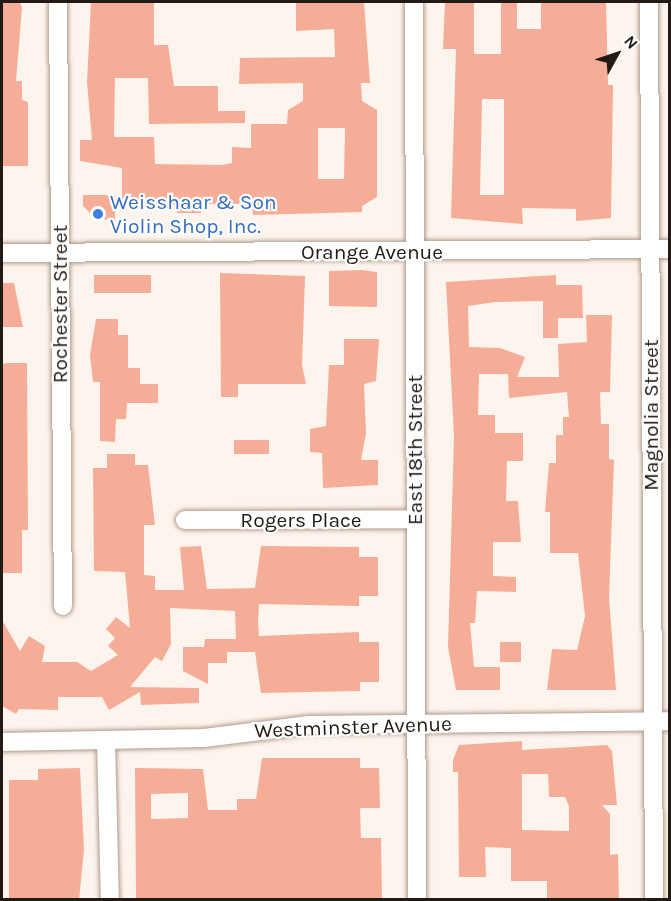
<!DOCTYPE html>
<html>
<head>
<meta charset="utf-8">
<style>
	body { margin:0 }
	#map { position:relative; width:671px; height:901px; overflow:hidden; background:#fdf4ed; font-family:Karla,sans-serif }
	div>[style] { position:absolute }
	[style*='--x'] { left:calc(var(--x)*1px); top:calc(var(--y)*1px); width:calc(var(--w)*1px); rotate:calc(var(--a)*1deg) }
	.building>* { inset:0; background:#f6ad98; transform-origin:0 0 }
	.roads { filter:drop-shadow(0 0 2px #af9a8b) drop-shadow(0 0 2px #af9a8b) }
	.minor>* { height:18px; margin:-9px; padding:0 9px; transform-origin:9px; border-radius:9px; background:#fff }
	.dots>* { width:16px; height:16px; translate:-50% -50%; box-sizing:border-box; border:3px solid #fff; border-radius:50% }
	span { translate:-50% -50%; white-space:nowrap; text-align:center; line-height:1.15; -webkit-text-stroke:4.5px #fff; paint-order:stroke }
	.shop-label { font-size:21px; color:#366cbe }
	.left { translate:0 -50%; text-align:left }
	.street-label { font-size:21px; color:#221a15 }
	.frame { position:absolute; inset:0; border:3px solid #221a15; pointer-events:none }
	.north { position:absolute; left:587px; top:24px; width:60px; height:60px; -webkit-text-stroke:4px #fff; paint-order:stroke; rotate:50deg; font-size:16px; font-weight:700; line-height:24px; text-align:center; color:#221a15 }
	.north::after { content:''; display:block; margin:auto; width:21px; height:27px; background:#221a15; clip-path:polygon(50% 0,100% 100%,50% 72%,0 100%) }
</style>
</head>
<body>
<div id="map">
	<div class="building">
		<div style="clip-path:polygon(2px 2px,20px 2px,22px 8px,16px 81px,22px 81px,22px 100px,28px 102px,28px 166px,2px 166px)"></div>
		<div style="clip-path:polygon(evenodd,91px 2px,154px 2px,154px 45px,168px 45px,174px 86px,218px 86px,218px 111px,245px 111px,245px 123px,149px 124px,148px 78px,115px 78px,114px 137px,154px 137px,155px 164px,222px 165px,232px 163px,232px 147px,251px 148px,251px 124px,287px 124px,288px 110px,303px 101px,303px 83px,239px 84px,240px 58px,335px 57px,334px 29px,296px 31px,296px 2px,364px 2px,370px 83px,361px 83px,362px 101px,377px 110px,377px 197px,362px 206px,362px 212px,253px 215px,252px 204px,201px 204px,201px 213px,177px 213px,177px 205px,122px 205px,122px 168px,80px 161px,80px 140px,92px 140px,87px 82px,91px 2px,318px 128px,345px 128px,344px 179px,318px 179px,318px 128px)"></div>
		<div style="clip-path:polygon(evenodd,445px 2px,474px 2px,474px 54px,501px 54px,501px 2px,517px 2px,517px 29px,541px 29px,541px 2px,606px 2px,608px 85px,613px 85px,611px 218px,576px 221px,576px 209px,522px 208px,523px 224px,451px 218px,456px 49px,443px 49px,445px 2px,482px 99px,504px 99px,504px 195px,480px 195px,482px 99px)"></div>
		<div style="clip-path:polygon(83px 195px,115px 195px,115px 220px,96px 219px,83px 206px)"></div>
		<div style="clip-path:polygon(362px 270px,377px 272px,377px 307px,329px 306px,329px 271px)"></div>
		<div style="clip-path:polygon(220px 273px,305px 276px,302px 365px,306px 384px,238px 384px,238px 397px,221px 397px)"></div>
		<div style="left:94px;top:275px;width:57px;height:18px"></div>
		<div style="clip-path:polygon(556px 275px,556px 285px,582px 285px,583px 318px,558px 318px,558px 338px,543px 338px,543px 301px,495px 302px,468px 306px,469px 347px,500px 348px,525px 357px,517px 377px,559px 377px,558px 344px,587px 342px,586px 315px,612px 315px,610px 392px,600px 392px,601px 424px,609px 424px,609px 459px,614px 460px,609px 597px,616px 690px,547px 690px,552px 649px,577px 650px,585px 616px,578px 553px,550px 553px,550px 512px,545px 512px,549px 463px,556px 463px,556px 435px,563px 435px,563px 417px,569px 417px,567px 392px,509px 398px,508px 374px,479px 374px,478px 415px,495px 415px,495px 433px,523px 433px,523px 461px,507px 461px,506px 501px,518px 501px,521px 542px,493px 542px,493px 576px,516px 577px,516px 592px,477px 591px,475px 623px,470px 623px,474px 667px,500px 667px,500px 690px,456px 690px,448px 647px,454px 436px,446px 282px)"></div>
		<div style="clip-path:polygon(2px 283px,14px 283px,23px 327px,2px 327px)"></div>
		<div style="clip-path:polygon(96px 319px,118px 319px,118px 335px,128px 335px,128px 368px,140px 368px,140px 384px,158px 384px,158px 403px,127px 403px,126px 419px,116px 419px,115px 442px,100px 441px,100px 382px,93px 382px,90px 355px)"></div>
		<div style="clip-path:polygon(344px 339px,379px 339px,376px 381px,364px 384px,366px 434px,361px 460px,378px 460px,378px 485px,323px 488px,322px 453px,310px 452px,310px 429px,326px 426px,329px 365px,344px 365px)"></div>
		<div style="clip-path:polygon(7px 363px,27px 363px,28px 530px,22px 530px,22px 573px,2px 573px,2px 364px)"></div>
		<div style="left:234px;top:440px;width:35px;height:14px"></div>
		<div style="clip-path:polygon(107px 454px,135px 454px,135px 465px,148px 465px,155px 525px,144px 525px,144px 575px,155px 576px,155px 590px,184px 590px,180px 547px,201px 546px,207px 589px,255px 588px,261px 546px,359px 547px,359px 557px,378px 557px,378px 596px,359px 596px,359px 606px,259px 604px,258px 622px,259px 636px,359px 632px,359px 642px,379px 642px,379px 682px,360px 682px,360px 691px,261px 693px,255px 652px,227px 652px,227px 663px,208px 663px,208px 684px,183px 671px,183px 647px,204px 647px,205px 639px,236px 639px,235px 611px,170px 608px,171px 644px,162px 661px,155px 657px,130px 687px,199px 688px,199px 703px,141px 705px,140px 692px,109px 710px,102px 697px,58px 697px,58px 710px,19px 709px,16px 714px,2px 706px,2px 620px,20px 651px,29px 636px,45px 646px,42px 662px,77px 662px,91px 671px,118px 655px,108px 646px,115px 638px,106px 629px,116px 617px,130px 628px,125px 572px,94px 571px,93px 468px,107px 468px)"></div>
		<div style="left:521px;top:642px;width:20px;height:21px;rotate:90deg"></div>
		<div style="clip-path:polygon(evenodd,522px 741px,522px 750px,607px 745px,612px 751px,617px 805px,602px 805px,610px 814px,610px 855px,618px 854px,619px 900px,547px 900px,547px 881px,511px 881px,511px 848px,485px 847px,486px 877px,459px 877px,458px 772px,453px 772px,453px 760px,459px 745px,522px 741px,522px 774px,548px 774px,549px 797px,565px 797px,569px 806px,569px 831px,522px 830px,522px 774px)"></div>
		<div style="clip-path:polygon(evenodd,262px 758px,360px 758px,360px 768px,379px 768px,380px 808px,360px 808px,361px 838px,381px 838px,382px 900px,136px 900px,135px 768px,203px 769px,208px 810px,237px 810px,237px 799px,256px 799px,262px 758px,188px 793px,188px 818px,151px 819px,151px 794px,188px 793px)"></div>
		<div style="clip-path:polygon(80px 768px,84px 850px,79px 900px,9px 900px,9px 780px,38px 780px,38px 769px)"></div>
	</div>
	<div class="roads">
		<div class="minor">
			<div style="--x:58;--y:2;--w:604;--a:89.53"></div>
			<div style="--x:414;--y:2;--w:898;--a:89.81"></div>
			<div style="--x:649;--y:2;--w:898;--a:89.68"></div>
			<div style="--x:2;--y:253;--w:668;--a:-0.34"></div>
			<div style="--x:185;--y:520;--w:231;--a:-0.2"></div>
			<div style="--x:106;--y:741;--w:159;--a:88.6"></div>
			<div style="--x:2;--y:742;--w:202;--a:-1.1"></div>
			<div style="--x:204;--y:738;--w:106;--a:-7.1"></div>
			<div style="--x:309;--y:725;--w:361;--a:-0.6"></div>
		</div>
	</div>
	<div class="dots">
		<div style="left:98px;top:214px;background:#3f7fe0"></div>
	</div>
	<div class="shop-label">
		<span class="left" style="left:110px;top:214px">Weisshaar &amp; Son<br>Violin Shop, Inc.</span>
	</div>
	<div class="street-label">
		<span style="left:372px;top:252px">Orange Avenue</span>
		<span style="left:60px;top:304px;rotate:-90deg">Rochester Street</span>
		<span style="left:651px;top:415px;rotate:-90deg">Magnolia Street</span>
		<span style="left:415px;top:450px;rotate:-90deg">East 18th Street</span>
		<span style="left:301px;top:520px">Rogers Place</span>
		<span style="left:353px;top:727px;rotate:-2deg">Westminster Avenue</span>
	</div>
	<div class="frame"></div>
	<div class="north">N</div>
</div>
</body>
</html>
